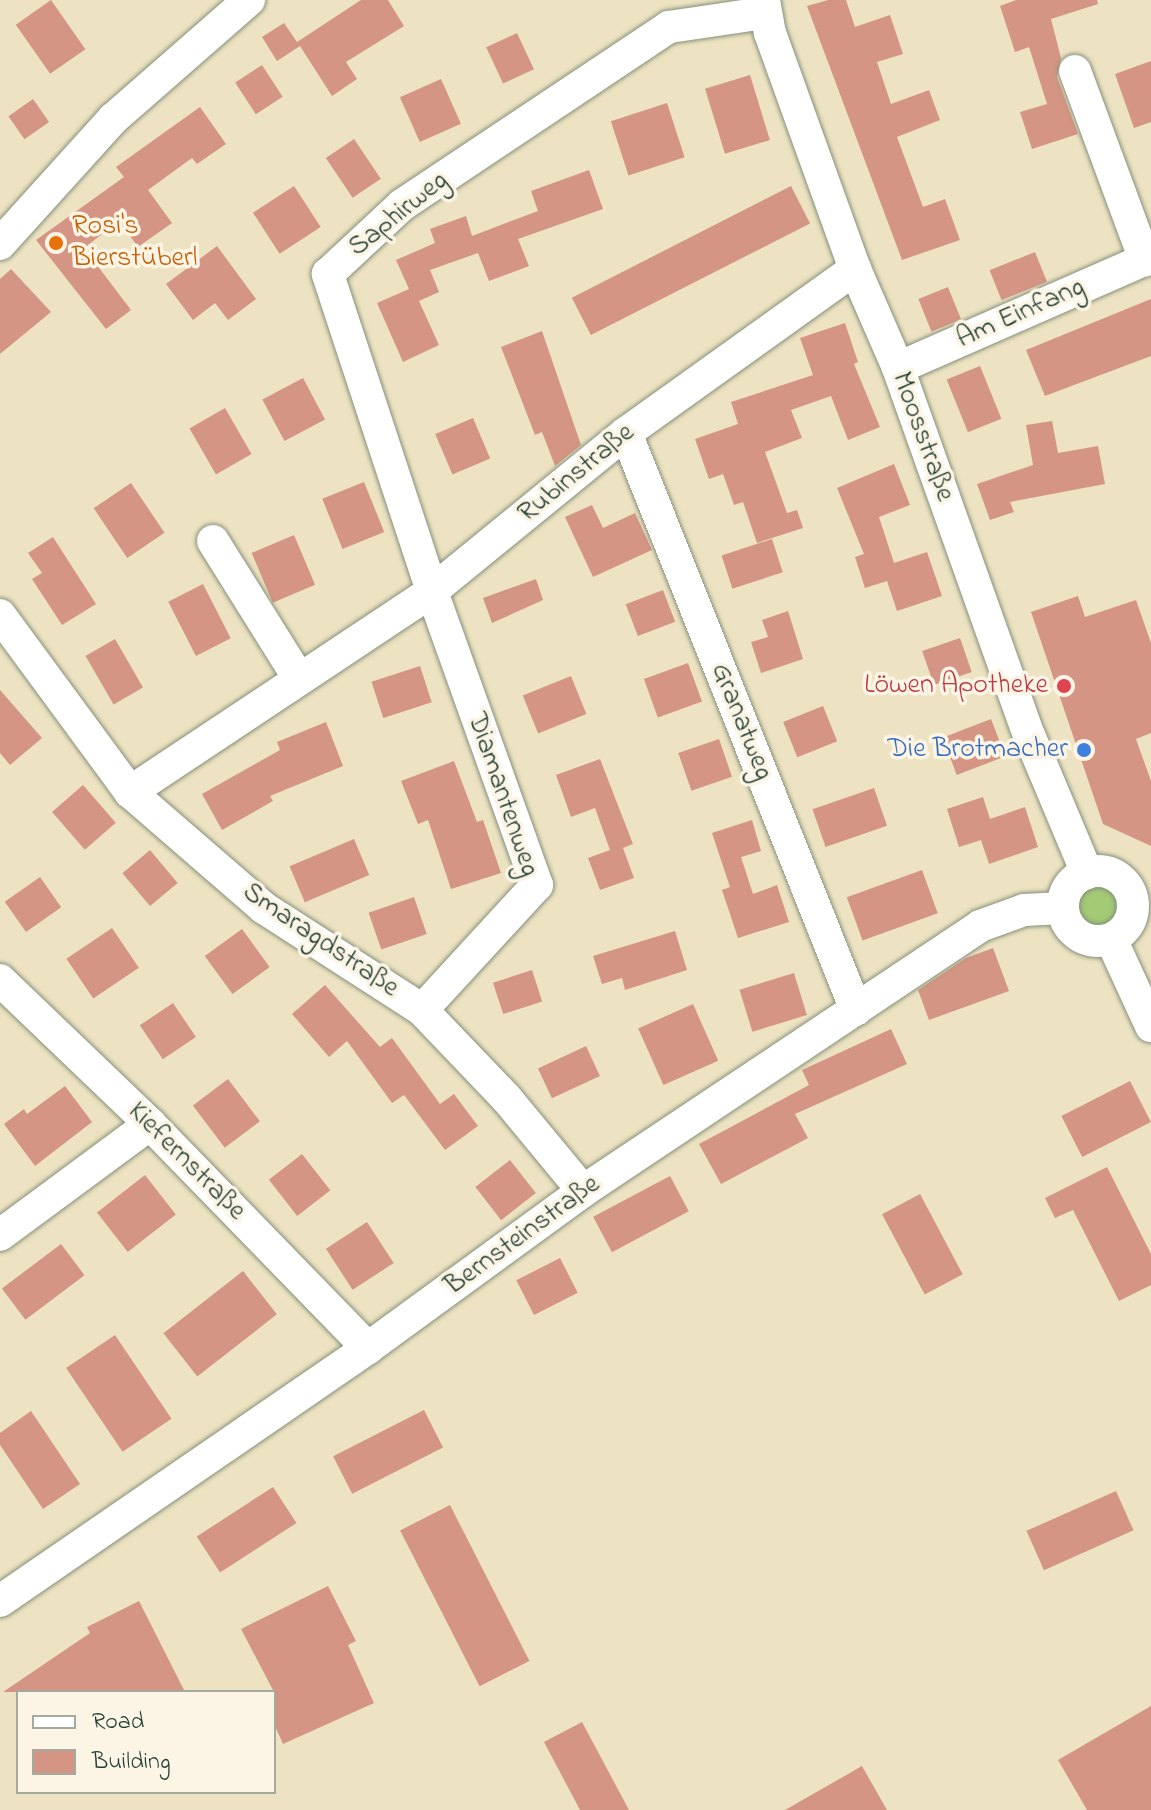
<!DOCTYPE html>
<html>
<head>
<meta charset="utf-8">
<style>
	body { margin:0 }
	#map { position:relative; width:1151px; height:1810px; overflow:hidden; background:#ede3c2; font-family:"Indie Flower",sans-serif }
	div>[style] { position:absolute }
	[style*='--x'] { left:calc(var(--x)*1px); top:calc(var(--y)*1px); width:calc(var(--w)*1px); rotate:calc(var(--a)*1deg) }
	.green>* { inset:0; background:#a3ca75 }
	.round { border-radius:50% }
	.building>* { inset:0; background:#d59584; transform-origin:0 0 }
	.roads { filter:drop-shadow(0 0 2px #86907b) drop-shadow(0 0 2px #86907b) }
	.minor>* { height:32px; margin:-16px; padding:0 16px; transform-origin:16px; border-radius:16px; background:#fff }
	.minor>.ring { margin:-16px; padding:0; box-sizing:content-box; background:none; border:32px solid #fff; border-radius:50% }
	.dots>* { width:22px; height:22px; translate:-50% -50%; box-sizing:border-box; border:4px solid #fcf5e5; border-radius:50% }
	span { translate:-50% -50%; white-space:nowrap; text-align:center; line-height:1.15; -webkit-text-stroke:7px #fcf5e5; paint-order:stroke }
	.street-label { font-size:28px; color:#1f3d34 }
	.food-label { font-size:28px; color:#c56008 }
	.left { translate:0 -50%; text-align:left }
	.health-label { font-size:28px; color:#be3a42 }
	.right { translate:-100% -50%; text-align:right }
	.shop-label { font-size:28px; color:#366cbe }
	.legend { position:absolute; left:16px; top:1690px; width:260px; height:104px; box-sizing:border-box; background:#fcf5e5; border:2px solid #a4ab9e; margin:0; padding:10px 14px; list-style:none; font-size:24px; color:#1f3d34 }
	.legend li { display:flex; align-items:center; gap:16px; height:40px }
	.legend b { width:40px; border:2px solid #a4ab9e }
</style>
</head>
<body>
<div id="map">
	<div class="green">
		<div class="round" style="left:1076px;top:882px;width:48px;height:48px"></div>
	</div>
	<div class="building">
		<div style="left:51px;top:0;width:60px;height:43px;rotate:55deg"></div>
		<div style="clip-path:polygon(361px 0,388px 0,404px 26px,346px 62px,357px 79px,332px 96px,300px 46px,277px 61px,262px 37px,284px 23px,297px 42px)"></div>
		<div style="clip-path:polygon(828px 0,846px 0,855px 27px,890px 15px,903px 54px,877px 62px,891px 104px,929px 90px,940px 120px,897px 137px,923px 207px,945px 199px,960px 240px,902px 260px,807px 6px)"></div>
		<div style="clip-path:polygon(1016px 0,1097px 0,1098px 4px,1051px 19px,1061px 58px,1057px 77px,1078px 134px,1032px 149px,1020px 112px,1047px 104px,1029px 47px,1015px 52px,1000px 6px)"></div>
		<div style="left:517px;top:33px;width:40px;height:34px;rotate:65deg"></div>
		<div style="clip-path:polygon(1151px 61px,1151px 122px,1134px 128px,1115px 74px)"></div>
		<div style="left:262px;top:65px;width:38px;height:32px;rotate:57deg"></div>
		<div style="left:750px;top:75px;width:68px;height:47px;rotate:73deg"></div>
		<div style="left:441px;top:79px;width:49px;height:45px;rotate:66deg"></div>
		<div style="left:33px;top:99px;width:28px;height:30px;rotate:55deg"></div>
		<div style="left:667px;top:103px;width:57px;height:59px;rotate:72deg"></div>
		<div style="clip-path:polygon(200px 107px,226px 144px,197px 164px,192px 158px,148px 190px,172px 223px,138px 247px,119px 221px,84px 248px,131px 310px,106px 329px,36px 240px,124px 177px,116px 167px)"></div>
		<div style="left:354px;top:139px;width:48px;height:34px;rotate:56deg"></div>
		<div style="clip-path:polygon(589px 170px,603px 209px,518px 239px,529px 266px,489px 281px,478px 253px,430px 270px,439px 292px,419px 301px,439px 345px,403px 362px,377px 303px,409px 289px,396px 260px,435px 243px,430px 229px,466px 216px,472px 236px,538px 211px,531px 191px)"></div>
		<div style="left:294px;top:186px;width:49px;height:49px;rotate:57deg"></div>
		<div style="left:791px;top:186px;width:42px;height:246px;rotate:63deg"></div>
		<div style="clip-path:polygon(217px 246px,256px 299px,228px 320px,215px 303px,193px 320px,166px 284px)"></div>
		<div style="left:1035px;top:252px;width:32px;height:49px;rotate:68deg"></div>
		<div style="clip-path:polygon(11px 269px,51px 312px,0 354px,0 279px)"></div>
		<div style="left:948px;top:287px;width:35px;height:32px;rotate:68deg"></div>
		<div style="clip-path:polygon(1151px 299px,1151px 356px,1045px 396px,1026px 350px)"></div>
		<div style="clip-path:polygon(845px 323px,858px 362px,854px 364px,880px 427px,848px 440px,831px 396px,791px 410px,802px 438px,765px 452px,787px 513px,797px 510px,803px 528px,757px 543px,743px 502px,734px 505px,723px 474px,709px 479px,695px 439px,738px 424px,731px 402px,813px 375px,800px 338px)"></div>
		<div style="clip-path:polygon(542px 331px,581px 445px,555px 466px,542px 432px,535px 435px,501px 347px)"></div>
		<div style="left:980px;top:366px;width:57px;height:36px;rotate:68deg"></div>
		<div style="left:303px;top:378px;width:47px;height:46px;rotate:62deg"></div>
		<div style="left:225px;top:408px;width:53px;height:41px;rotate:60deg"></div>
		<div style="left:473px;top:418px;width:44px;height:41px;rotate:67deg"></div>
		<div style="clip-path:polygon(1052px 421px,1058px 453px,1098px 446px,1105px 484px,1010px 502px,1014px 512px,990px 520px,977px 484px,1033px 465px,1026px 425px)"></div>
		<div style="clip-path:polygon(894px 464px,910px 505px,879px 517px,894px 563px,927px 552px,942px 596px,897px 611px,887px 581px,865px 588px,855px 557px,864px 554px,837px 488px)"></div>
		<div style="left:364px;top:482px;width:54px;height:45px;rotate:68deg"></div>
		<div style="left:131px;top:483px;width:60px;height:45px;rotate:56deg"></div>
		<div style="clip-path:polygon(592px 505px,603px 528px,635px 513px,652px 550px,593px 577px,565px 517px)"></div>
		<div style="left:294px;top:535px;width:54px;height:46px;rotate:67deg"></div>
		<div style="clip-path:polygon(53px 537px,96px 604px,62px 625px,32px 579px,42px 573px,28px 553px)"></div>
		<div style="left:772px;top:539px;width:35px;height:53px;rotate:72deg"></div>
		<div style="clip-path:polygon(536px 579px,543px 600px,492px 623px,483px 598px)"></div>
		<div style="left:203px;top:584px;width:61px;height:39px;rotate:63deg"></div>
		<div style="left:663px;top:590px;width:34px;height:40px;rotate:69deg"></div>
		<div style="clip-path:polygon(1078px 596px,1085px 617px,1136px 600px,1151px 643px,1151px 733px,1136px 739px,1151px 781px,1151px 846px,1103px 824px,1031px 612px)"></div>
		<div style="clip-path:polygon(788px 611px,803px 659px,761px 673px,751px 642px,768px 637px,762px 620px)"></div>
		<div style="left:960px;top:638px;width:36px;height:40px;rotate:71deg"></div>
		<div style="left:115px;top:639px;width:56px;height:34px;rotate:60deg"></div>
		<div style="left:688px;top:663px;width:41px;height:47px;rotate:70deg"></div>
		<div style="left:420px;top:666px;width:38px;height:51px;rotate:72deg"></div>
		<div style="left:571px;top:676px;width:41px;height:52px;rotate:68deg"></div>
		<div style="clip-path:polygon(0 690px,42px 738px,10px 765px,0 753px)"></div>
		<div style="left:823px;top:706px;width:38px;height:43px;rotate:68deg"></div>
		<div style="left:991px;top:719px;width:40px;height:52px;rotate:69deg"></div>
		<div style="clip-path:polygon(326px 722px,343px 766px,270px 796px,273px 801px,222px 830px,202px 794px,280px 750px,277px 742px)"></div>
		<div style="left:719px;top:739px;width:40px;height:43px;rotate:71deg"></div>
		<div style="clip-path:polygon(600px 759px,633px 844px,623px 848px,634px 878px,600px 890px,588px 858px,610px 850px,595px 808px,571px 817px,556px 775px)"></div>
		<div style="clip-path:polygon(454px 761px,477px 822px,483px 820px,501px 873px,451px 889px,428px 820px,418px 824px,401px 781px)"></div>
		<div style="left:83px;top:785px;width:50px;height:41px;rotate:49deg"></div>
		<div style="left:874px;top:788px;width:40px;height:65px;rotate:71deg"></div>
		<div style="clip-path:polygon(983px 797px,990px 819px,1025px 807px,1038px 847px,989px 864px,981px 840px,959px 847px,947px 809px)"></div>
		<div style="clip-path:polygon(752px 820px,761px 851px,741px 857px,753px 894px,777px 885px,789px 922px,738px 938px,722px 890px,730px 887px,712px 833px)"></div>
		<div style="left:354px;top:839px;width:39px;height:70px;rotate:67deg"></div>
		<div style="left:150px;top:850px;width:43px;height:36px;rotate:50deg"></div>
		<div style="left:922px;top:870px;width:46px;height:80px;rotate:70deg"></div>
		<div style="left:40px;top:877px;width:37px;height:43px;rotate:55deg"></div>
		<div style="left:414px;top:897px;width:39px;height:48px;rotate:71deg"></div>
		<div style="left:112px;top:928px;width:48px;height:55px;rotate:56deg"></div>
		<div style="left:242px;top:929px;width:47px;height:46px;rotate:54deg"></div>
		<div style="clip-path:polygon(675px 931px,687px 970px,625px 990px,622px 978px,602px 984px,593px 956px)"></div>
		<div style="clip-path:polygon(993px 948px,1009px 991px,929px 1020px,918px 990px,966px 958px)"></div>
		<div style="left:532px;top:970px;width:33px;height:41px;rotate:72deg"></div>
		<div style="left:794px;top:973px;width:44px;height:57px;rotate:73deg"></div>
		<div style="clip-path:polygon(325px 985px,380px 1047px,392px 1038px,440px 1104px,454px 1094px,478px 1126px,445px 1150px,404px 1095px,392px 1103px,347px 1041px,329px 1057px,292px 1014px)"></div>
		<div style="left:173px;top:1003px;width:41px;height:40px;rotate:56deg"></div>
		<div style="left:693px;top:1004px;width:62px;height:60px;rotate:66deg"></div>
		<div style="clip-path:polygon(891px 1029px,907px 1064px,795px 1114px,808px 1138px,721px 1184px,699px 1144px,809px 1085px,802px 1070px)"></div>
		<div style="left:586px;top:1046px;width:33px;height:53px;rotate:65deg"></div>
		<div style="left:228px;top:1079px;width:53px;height:44px;rotate:53deg"></div>
		<div style="left:1130px;top:1081px;width:46px;height:77px;rotate:63deg"></div>
		<div style="clip-path:polygon(65px 1086px,92px 1122px,35px 1166px,4px 1124px,24px 1109px,27px 1114px)"></div>
		<div style="left:302px;top:1154px;width:46px;height:42px;rotate:52deg"></div>
		<div style="left:510px;top:1160px;width:42px;height:44px;rotate:52deg"></div>
		<div style="clip-path:polygon(1107px 1167px,1151px 1254px,1151px 1285px,1119px 1301px,1073px 1210px,1055px 1218px,1045px 1198px)"></div>
		<div style="left:145px;top:1175px;width:50px;height:61px;rotate:52deg"></div>
		<div style="left:670px;top:1176px;width:40px;height:87px;rotate:62deg"></div>
		<div style="left:920px;top:1194px;width:91px;height:43px;rotate:62deg"></div>
		<div style="left:367px;top:1222px;width:49px;height:49px;rotate:57deg"></div>
		<div style="left:61px;top:1244px;width:39px;height:74px;rotate:53deg"></div>
		<div style="left:560px;top:1258px;width:39px;height:49px;rotate:63deg"></div>
		<div style="left:243px;top:1271px;width:55px;height:101px;rotate:52deg"></div>
		<div style="left:115px;top:1335px;width:101px;height:59px;rotate:56deg"></div>
		<div style="left:424px;top:1410px;width:42px;height:102px;rotate:63deg"></div>
		<div style="clip-path:polygon(31px 1411px,80px 1484px,43px 1509px,0 1445px,0 1433px)"></div>
		<div style="left:273px;top:1487px;width:43px;height:91px;rotate:57deg"></div>
		<div style="left:1116px;top:1491px;width:43px;height:98px;rotate:66deg"></div>
		<div style="left:450px;top:1505px;width:175px;height:56px;rotate:63deg"></div>
		<div style="clip-path:polygon(328px 1586px,356px 1641px,348px 1645px,374px 1703px,283px 1744px,274px 1724px,274px 1692px,241px 1629px)"></div>
		<div style="clip-path:polygon(139px 1601px,185px 1692px,3px 1692px,90px 1633px,87px 1627px)"></div>
		<div style="clip-path:polygon(1151px 1706px,1151px 1810px,1087px 1810px,1058px 1760px)"></div>
		<div style="clip-path:polygon(582px 1722px,629px 1810px,580px 1810px,544px 1742px)"></div>
		<div style="clip-path:polygon(862px 1766px,887px 1810px,785px 1810px)"></div>
	</div>
	<div class="roads">
		<div class="minor">
			<div style="--x:764;--y:0;--w:34;--a:80"></div>
			<div style="--x:770;--y:33;--w:251;--a:70.2"></div>
			<div style="--x:855;--y:269;--w:108;--a:66.5"></div>
			<div style="--x:898;--y:368;--w:390;--a:70.4"></div>
			<div style="--x:1029;--y:735;--w:150;--a:67.2"></div>
			<div style="--x:1075;--y:71;--w:202;--a:69.7"></div>
			<div style="--x:0;--y:244;--w:169;--a:-47.9"></div>
			<div style="--x:113;--y:119;--w:181;--a:-41.2"></div>
			<div style="--x:898;--y:368;--w:276;--a:-23.7"></div>
			<div style="--x:626;--y:433;--w:621;--a:68.27"></div>
			<div style="--x:213;--y:541;--w:160;--a:58"></div>
			<div style="--x:0;--y:615;--w:220;--a:53.7"></div>
			<div style="--x:130;--y:792;--w:177;--a:40.9"></div>
			<div style="--x:264;--y:908;--w:188;--a:32.8"></div>
			<div style="--x:422;--y:1010;--w:123;--a:46.3"></div>
			<div style="--x:507;--y:1099;--w:119;--a:50.4"></div>
			<div style="--x:130;--y:792;--w:363;--a:-33.6"></div>
			<div style="--x:432;--y:591;--w:250;--a:-39.2"></div>
			<div style="--x:626;--y:433;--w:282;--a:-35.6"></div>
			<div class="ring" style="left:1063px;top:871px;width:38px;height:38px"></div>
			<div style="--x:1111;--y:939;--w:96;--a:65.3"></div>
			<div style="--x:0;--y:980;--w:208;--a:43.8"></div>
			<div style="--x:150;--y:1124;--w:313;--a:45.8"></div>
			<div style="--x:422;--y:1010;--w:170;--a:-47.4"></div>
			<div style="--x:537;--y:885;--w:312;--a:-109.7"></div>
			<div style="--x:432;--y:591;--w:334;--a:-108.2"></div>
			<div style="--x:328;--y:274;--w:101;--a:-43"></div>
			<div style="--x:402;--y:205;--w:321;--a:-33.7"></div>
			<div style="--x:669;--y:27;--w:96;--a:-8.4"></div>
			<div style="--x:0;--y:1235;--w:187;--a:-36.5"></div>
			<div style="--x:0;--y:1601;--w:447;--a:-34.5"></div>
			<div style="--x:368;--y:1348;--w:266;--a:-36.1"></div>
			<div style="--x:583;--y:1191;--w:477;--a:-33.7"></div>
			<div style="--x:980;--y:926;--w:47;--a:-20"></div>
			<div style="--x:1024;--y:910;--w:39;--a:-3"></div>
		</div>
	</div>
	<div class="dots">
		<div style="left:56px;top:243px;background:#e8710a"></div>
		<div style="left:1064px;top:686px;background:#e0444e"></div>
		<div style="left:1084px;top:750px;background:#3f7fe0"></div>
	</div>
	<div class="street-label">
		<span style="left:399px;top:215px;rotate:-39deg">Saphirweg</span>
		<span style="left:1021px;top:314px;rotate:-24deg">Am Einfang</span>
		<span style="left:922px;top:437px;rotate:70deg">Moosstraße</span>
		<span style="left:577px;top:474px;rotate:-39deg">Rubinstraße</span>
		<span style="left:741px;top:722px;rotate:68deg">Granatweg</span>
		<span style="left:502px;top:795px;rotate:71deg">Diamantenweg</span>
		<span style="left:320px;top:941px;rotate:34deg">Smaragdstraße</span>
		<span style="left:186px;top:1162px;rotate:45deg">Kiefernstraße</span>
		<span style="left:523px;top:1236px;rotate:-36deg">Bernsteinstraße</span>
	</div>
	<div class="food-label">
		<span class="left" style="left:72px;top:243px">Rosi's<br>Bierstüberl</span>
	</div>
	<div class="health-label">
		<span class="right" style="left:1048px;top:686px">Löwen Apotheke</span>
	</div>
	<div class="shop-label">
		<span class="right" style="left:1068px;top:750px">Die Brotmacher</span>
	</div>
	<ul class="legend">
	<li><b style="height:10px;background:#fff"></b>Road</li>
	<li><b style="height:22px;background:#d59584"></b>Building</li>
	</ul>
</div>
</body>
</html>
